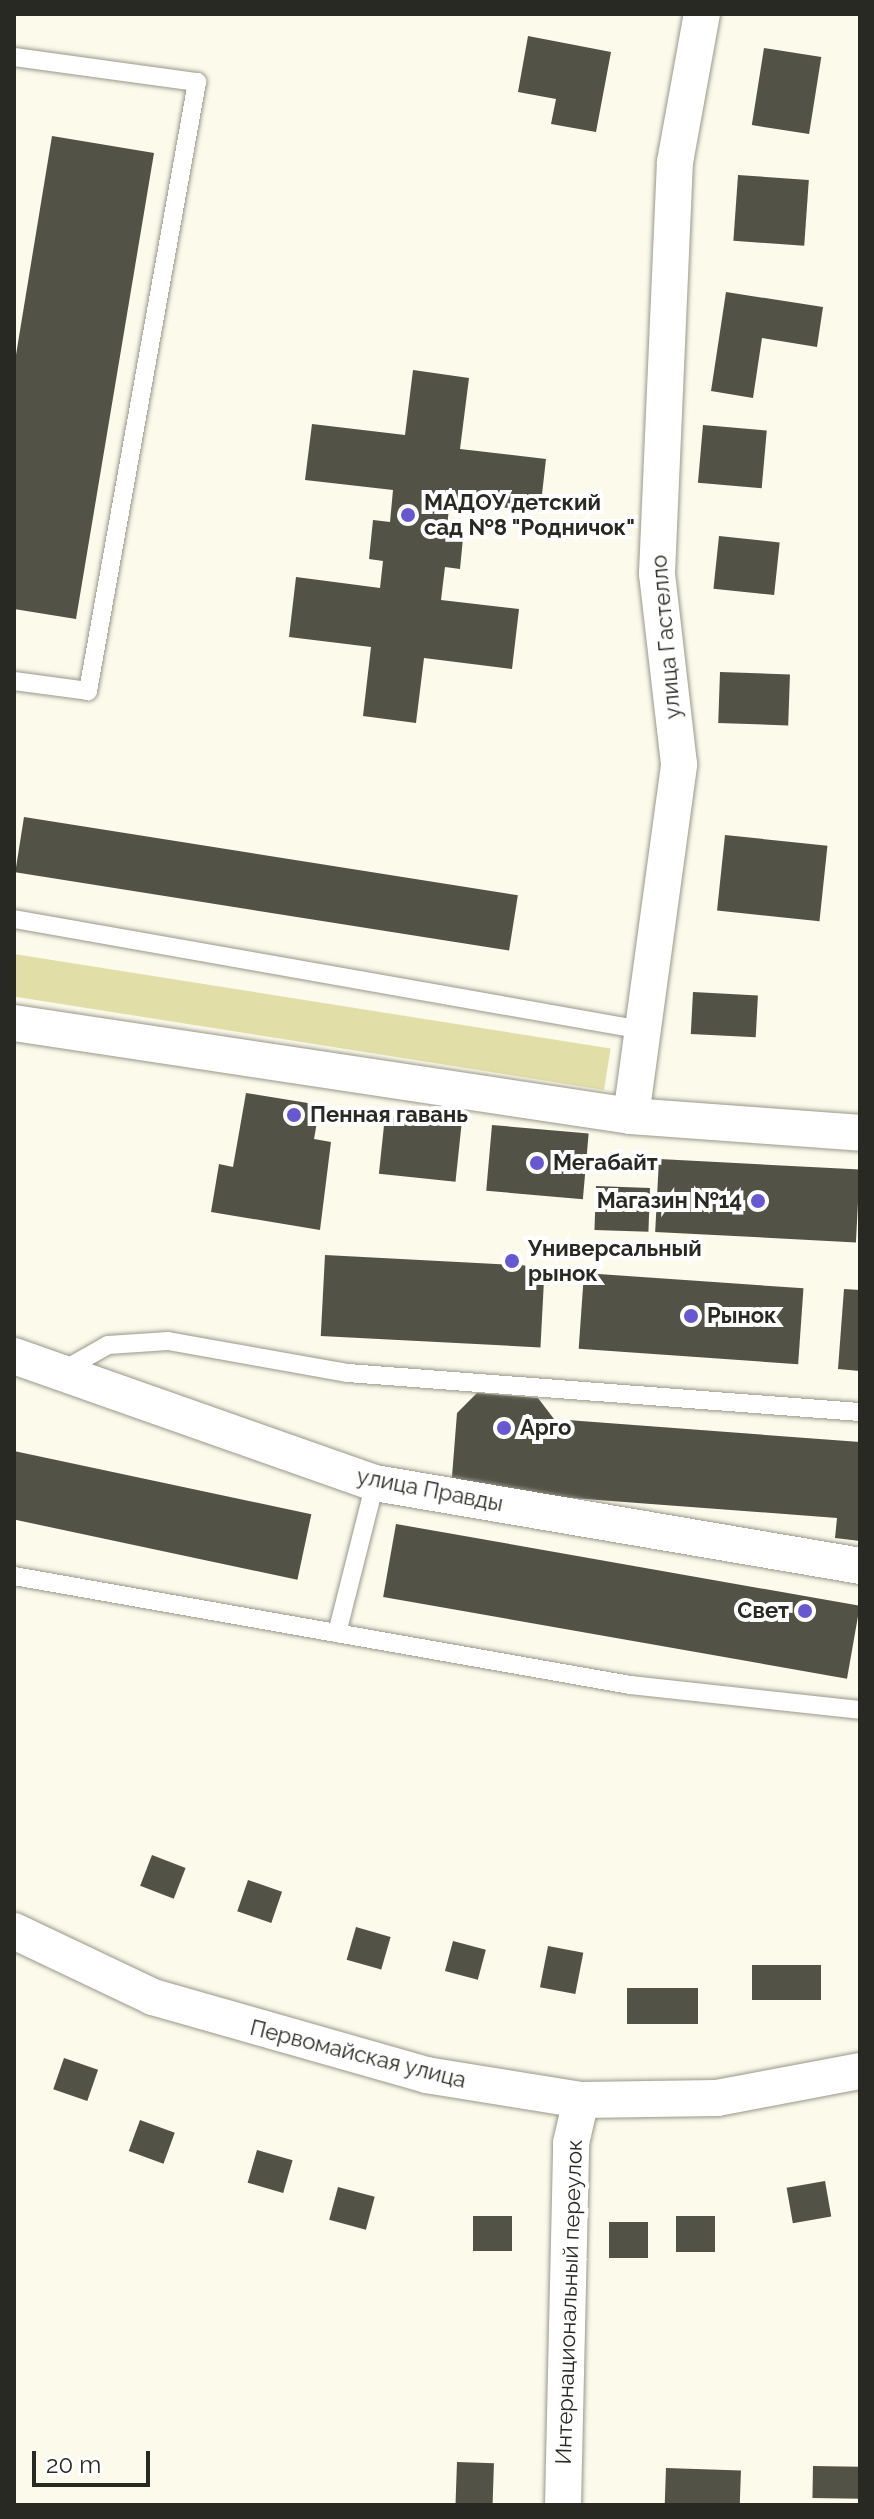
<!DOCTYPE html>
<html>
<head>
<meta charset="utf-8">
<style>
	body { margin:0 }
	#map { position:relative; width:874px; height:2519px; overflow:hidden; background:#fbfaeb; font-family:Raleway,sans-serif }
	div>[style] { position:absolute }
	[style*='--x'] { left:calc(var(--x)*1px); top:calc(var(--y)*1px); width:calc(var(--w)*1px); rotate:calc(var(--a)*1deg) }
	.green>* { inset:0; background:#e2dea8; transform-origin:0 0 }
	.building>* { inset:0; background:#535246; transform-origin:0 0 }
	.roads { filter:drop-shadow(0 0 2px #99988a) drop-shadow(0 0 2px #99988a) }
	.service>* { height:18px; margin:-9px; padding:0 9px; transform-origin:9px; border-radius:9px; background:#fff }
	.minor>* { height:36px; margin:-18px; padding:0 18px; transform-origin:18px; border-radius:18px; background:#fff }
	.dots>* { width:22px; height:22px; translate:-50% -50%; box-sizing:border-box; border:4px solid #fff; border-radius:50% }
	span { translate:-50% -50%; white-space:nowrap; text-align:center; line-height:1.15; -webkit-text-stroke:8px #fff; paint-order:stroke }
	.poi-label { font-size:22px; color:#292923; font-weight:700 }
	.left { translate:0 -50%; text-align:left }
	.right { translate:-100% -50%; text-align:right }
	.street-label { font-size:22px; color:#292923 }
	.frame { position:absolute; inset:0; border:16px solid #292923; pointer-events:none }
	.scale { position:absolute; left:32px; top:2451px; width:118px; height:36px; box-sizing:border-box; border:4px solid #292923; border-top:0; padding-left:10px; font-size:24px; line-height:28px; white-space:nowrap; color:#292923; -webkit-text-stroke:6px #fff; paint-order:stroke }
</style>
</head>
<body>
<div id="map">
	<div class="green">
		<div style="left:14px;top:954px;width:604px;height:42px;rotate:9deg"></div>
	</div>
	<div class="building">
		<div style="clip-path:polygon(528px 36px,611px 52px,596px 132px,551px 124px,556px 99px,518px 92px)"></div>
		<div style="left:764px;top:48px;width:58px;height:78px;rotate:9deg"></div>
		<div style="clip-path:polygon(52px 136px,154px 153px,76px 619px,14px 609px,14px 367px)"></div>
		<div style="left:738px;top:175px;width:71px;height:66px;rotate:4deg"></div>
		<div style="clip-path:polygon(726px 292px,823px 307px,817px 347px,762px 338px,753px 398px,711px 391px)"></div>
		<div style="clip-path:polygon(413px 370px,469px 378px,460px 449px,546px 459px,540px 512px,450px 501px,447px 526px,464px 528px,460px 569px,445px 567px,441px 600px,519px 609px,512px 669px,424px 658px,416px 723px,363px 716px,371px 647px,289px 637px,296px 577px,380px 588px,383px 561px,369px 559px,373px 520px,390px 522px,393px 490px,305px 480px,312px 424px,405px 435px)"></div>
		<div style="left:703px;top:425px;width:64px;height:58px;rotate:5deg"></div>
		<div style="left:719px;top:536px;width:61px;height:53px;rotate:6deg"></div>
		<div style="left:720px;top:672px;width:70px;height:51px;rotate:2deg"></div>
		<div style="left:24px;top:817px;width:500px;height:56px;rotate:9deg"></div>
		<div style="left:725px;top:835px;width:103px;height:76px;rotate:6deg"></div>
		<div style="left:693px;top:992px;width:65px;height:42px;rotate:3deg"></div>
		<div style="clip-path:polygon(246px 1093px,320px 1105px,314px 1139px,331px 1142px,320px 1230px,211px 1212px,219px 1164px,233px 1167px)"></div>
		<div style="left:385px;top:1116px;width:77px;height:58px;rotate:6deg"></div>
		<div style="left:492px;top:1125px;width:97px;height:66px;rotate:5deg"></div>
		<div style="left:659px;top:1159px;width:201px;height:73px;rotate:3deg"></div>
		<div style="left:596px;top:1186px;width:54px;height:44px;rotate:2deg"></div>
		<div style="left:325px;top:1255px;width:220px;height:81px;rotate:3deg"></div>
		<div style="left:584px;top:1273px;width:220px;height:76px;rotate:4deg"></div>
		<div style="clip-path:polygon(844px 1289px,860px 1290px,860px 1371px,838px 1369px)"></div>
		<div style="clip-path:polygon(477px 1393px,538px 1398px,554px 1419px,860px 1442px,860px 1541px,835px 1538px,837px 1518px,451px 1489px,457px 1413px)"></div>
		<div style="left:14px;top:1451px;width:304px;height:67px;rotate:12deg"></div>
		<div style="left:396px;top:1524px;width:471px;height:74px;rotate:10deg"></div>
		<div style="left:152px;top:1855px;width:36px;height:33px;rotate:21deg"></div>
		<div style="left:248px;top:1880px;width:36px;height:33px;rotate:19deg"></div>
		<div style="left:356px;top:1927px;width:36px;height:34px;rotate:16deg"></div>
		<div style="left:453px;top:1941px;width:34px;height:31px;rotate:15deg"></div>
		<div style="left:548px;top:1946px;width:36px;height:42px;rotate:11deg"></div>
		<div style="left:752px;top:1965px;width:69px;height:35px"></div>
		<div style="left:627px;top:1988px;width:71px;height:36px"></div>
		<div style="left:64px;top:2058px;width:36px;height:33px;rotate:19deg"></div>
		<div style="left:140px;top:2120px;width:37px;height:33px;rotate:20deg"></div>
		<div style="left:257px;top:2150px;width:37px;height:34px;rotate:16deg"></div>
		<div style="left:825px;top:2181px;width:36px;height:39px;rotate:80deg"></div>
		<div style="left:338px;top:2187px;width:38px;height:34px;rotate:15deg"></div>
		<div style="left:473px;top:2216px;width:39px;height:35px"></div>
		<div style="left:676px;top:2216px;width:39px;height:36px"></div>
		<div style="left:609px;top:2222px;width:39px;height:36px"></div>
		<div style="left:457px;top:2462px;width:37px;height:43px;rotate:2deg"></div>
		<div style="left:813px;top:2466px;width:47px;height:32px;rotate:1deg"></div>
		<div style="left:666px;top:2468px;width:75px;height:37px;rotate:2deg"></div>
	</div>
	<div class="roads">
		<div class="service">
			<div style="--x:14;--y:57;--w:185;--a:7.8"></div>
			<div style="--x:197;--y:82;--w:619;--a:100.15"></div>
			<div style="--x:88;--y:691;--w:75;--a:-172.3"></div>
			<div style="--x:14;--y:919;--w:638;--a:10.02"></div>
			<div style="--x:62;--y:1371;--w:53;--a:-29.5"></div>
			<div style="--x:108;--y:1345;--w:60;--a:-3.8"></div>
			<div style="--x:168;--y:1341;--w:183;--a:10.1"></div>
			<div style="--x:348;--y:1373;--w:513;--a:4.36"></div>
			<div style="--x:14;--y:1576;--w:626;--a:10.03"></div>
			<div style="--x:630;--y:1685;--w:231;--a:6.2"></div>
			<div style="--x:337;--y:1633;--w:155;--a:-75.8"></div>
		</div>
		<div class="minor">
			<div style="--x:14;--y:1023;--w:624;--a:8.57"></div>
			<div style="--x:631;--y:1116;--w:230;--a:4.2"></div>
			<div style="--x:631;--y:1116;--w:355;--a:-82.2"></div>
			<div style="--x:679;--y:764;--w:192;--a:-96.6"></div>
			<div style="--x:657;--y:573;--w:411;--a:-87.5"></div>
			<div style="--x:675;--y:162;--w:150;--a:-79.7"></div>
			<div style="--x:14;--y:1356;--w:383;--a:19.4"></div>
			<div style="--x:375;--y:1483;--w:492;--a:9.7"></div>
			<div style="--x:14;--y:1931;--w:154;--a:25.4"></div>
			<div style="--x:153;--y:1997;--w:284;--a:15.9"></div>
			<div style="--x:426;--y:2075;--w:157;--a:9.2"></div>
			<div style="--x:581;--y:2100;--w:136;--a:-0.8"></div>
			<div style="--x:717;--y:2098;--w:146;--a:-10.7"></div>
			<div style="--x:563;--y:2505;--w:362;--a:-88.7"></div>
			<div style="--x:571;--y:2143;--w:44;--a:-76.9"></div>
		</div>
	</div>
	<div class="dots">
		<div style="left:408px;top:515px;background:#6758d1"></div>
		<div style="left:294px;top:1115px;background:#6758d1"></div>
		<div style="left:537px;top:1163px;background:#6758d1"></div>
		<div style="left:758px;top:1201px;background:#6758d1"></div>
		<div style="left:512px;top:1261px;background:#6758d1"></div>
		<div style="left:691px;top:1316px;background:#6758d1"></div>
		<div style="left:504px;top:1428px;background:#6758d1"></div>
		<div style="left:805px;top:1611px;background:#6758d1"></div>
	</div>
	<div class="poi-label">
		<span class="left" style="left:424px;top:515px">МАДОУ детский<br>сад №8 "Родничок"</span>
		<span class="left" style="left:310px;top:1115px">Пенная гавань</span>
		<span class="left" style="left:553px;top:1163px">Мегабайт</span>
		<span class="right" style="left:742px;top:1201px">Магазин №14</span>
		<span class="left" style="left:528px;top:1261px">Универсальный<br>рынок</span>
		<span class="left" style="left:707px;top:1316px">Рынок</span>
		<span class="left" style="left:520px;top:1428px">Арго</span>
		<span class="right" style="left:789px;top:1611px">Свет</span>
	</div>
	<div class="street-label">
		<span style="left:666px;top:637px;rotate:-95deg">улица Гастелло</span>
		<span style="left:430px;top:1490px;rotate:11deg">улица Правды</span>
		<span style="left:358px;top:2054px;rotate:14deg">Первомайская улица</span>
		<span style="left:569px;top:2302px;rotate:-88deg">Интернациональный переулок</span>
	</div>
	<div class="frame"></div>
	<div class="scale">20 m</div>
</div>
</body>
</html>
